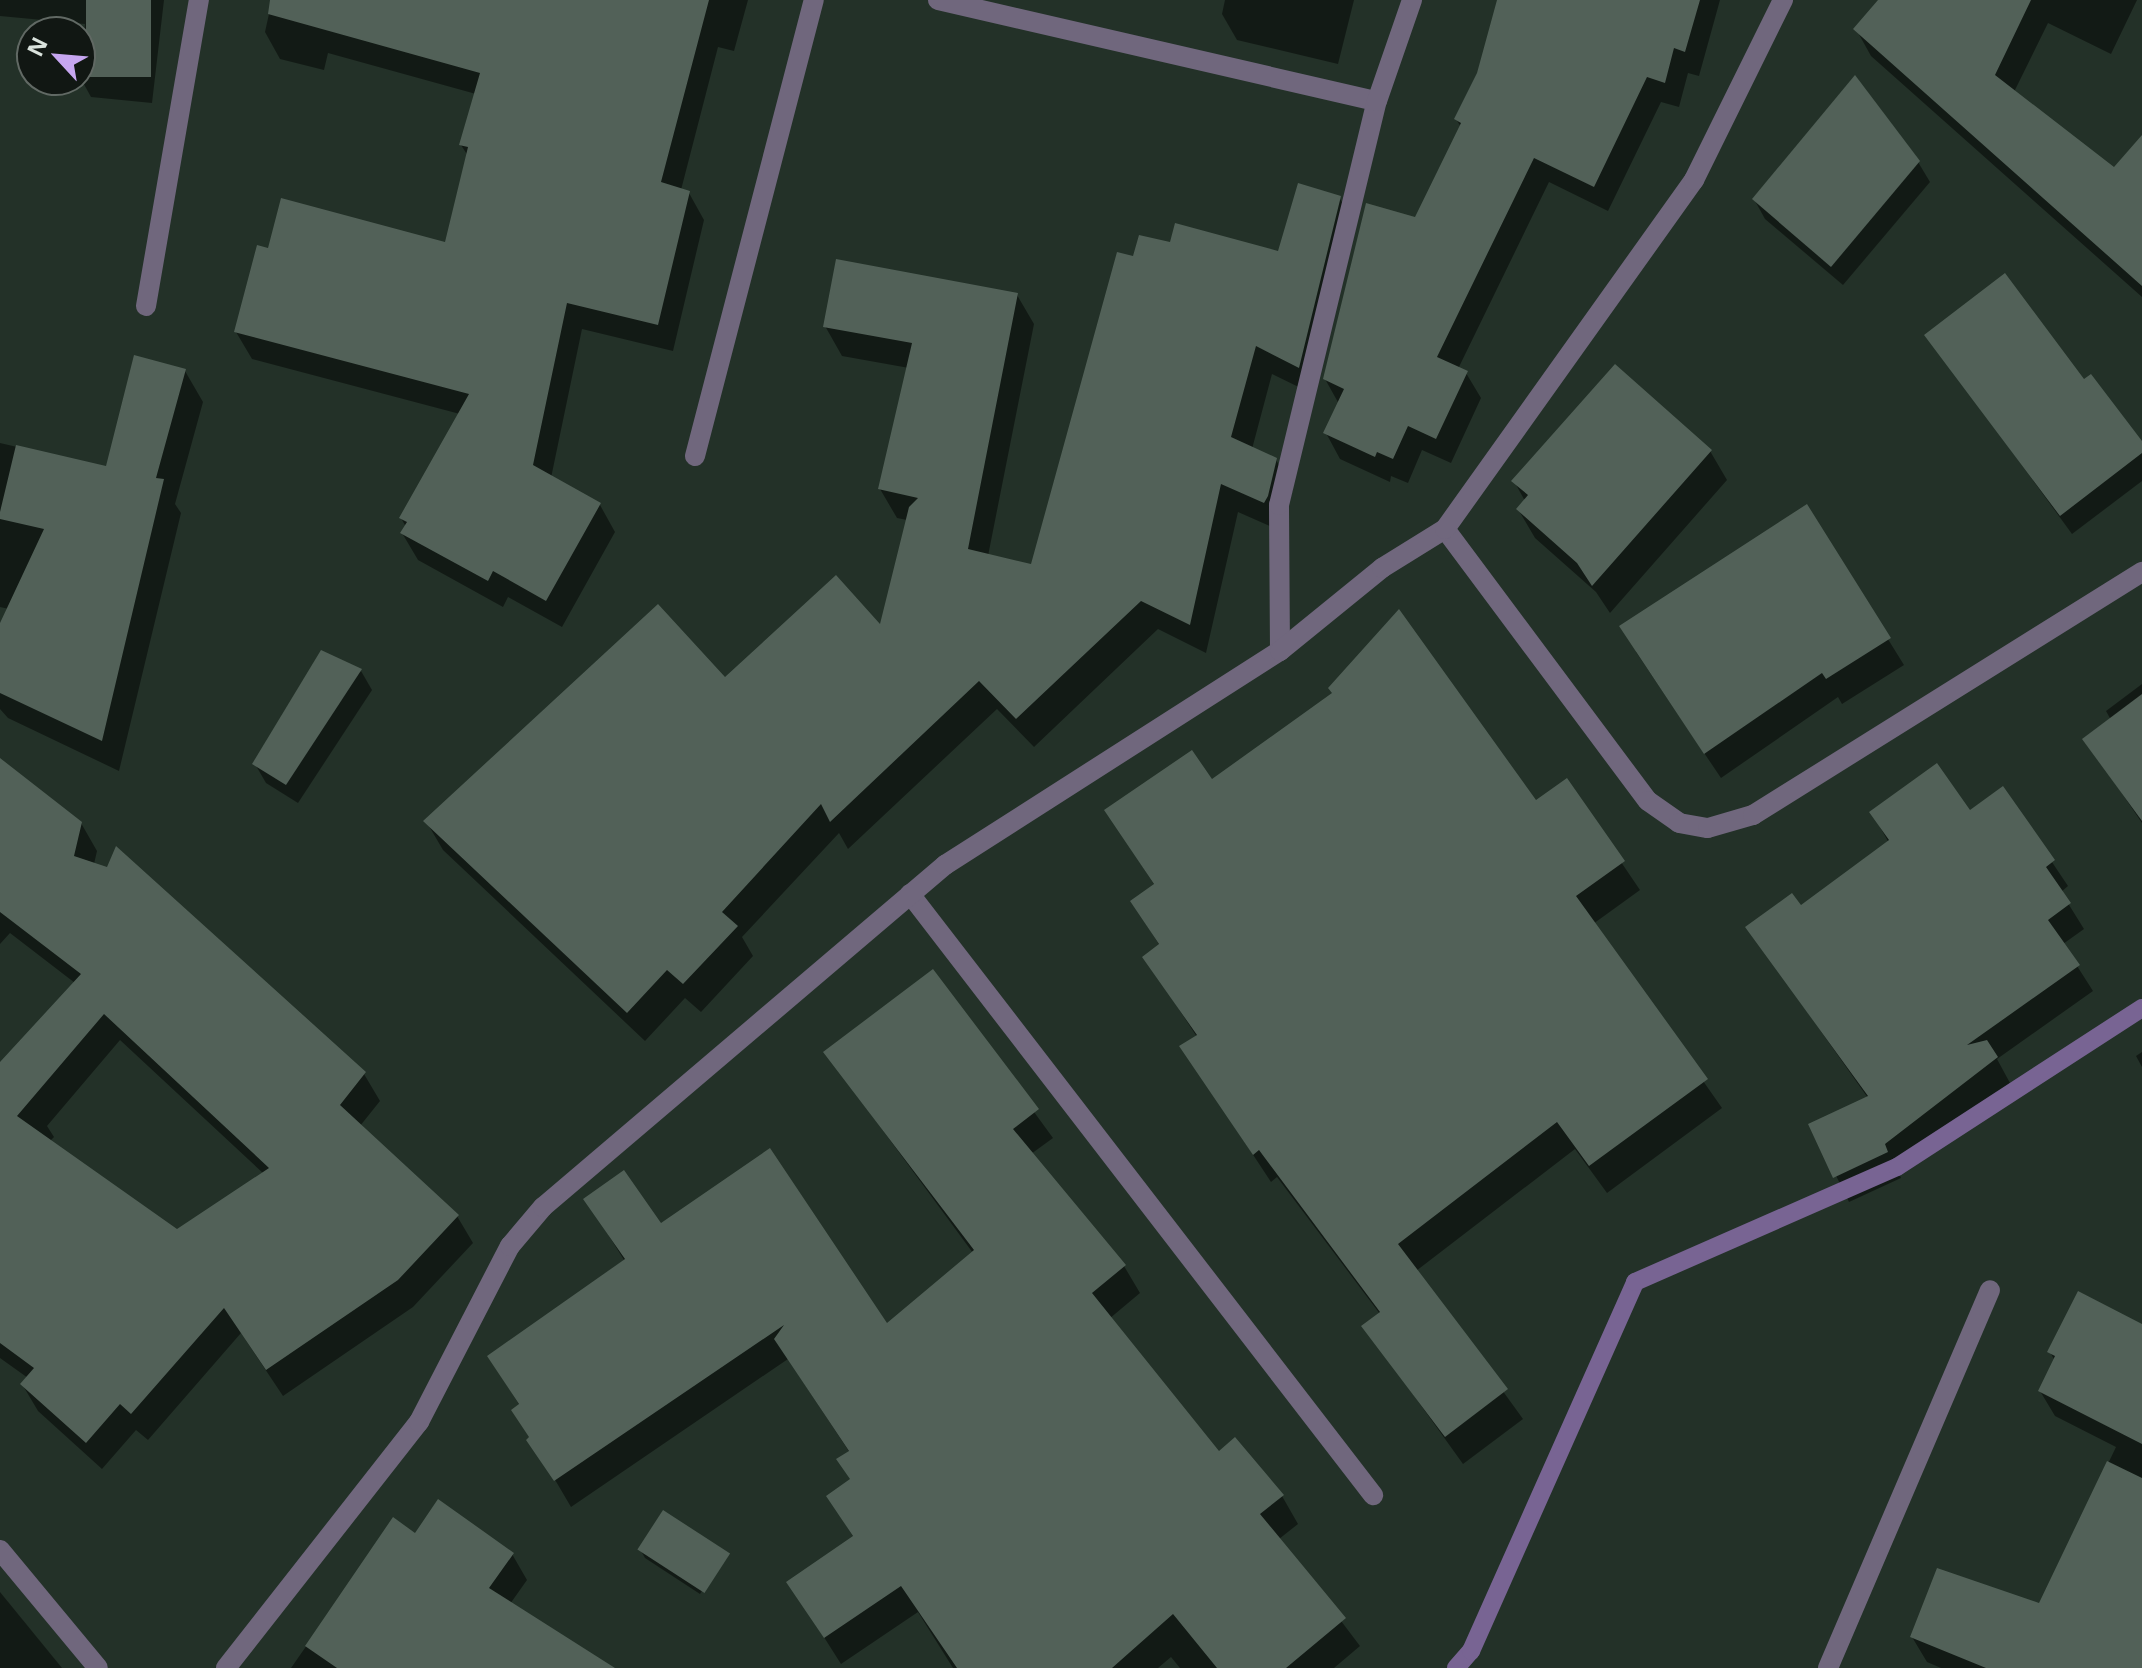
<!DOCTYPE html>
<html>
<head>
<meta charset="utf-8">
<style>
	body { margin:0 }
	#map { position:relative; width:2142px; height:1668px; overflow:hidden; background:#233128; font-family:"Noto Sans",sans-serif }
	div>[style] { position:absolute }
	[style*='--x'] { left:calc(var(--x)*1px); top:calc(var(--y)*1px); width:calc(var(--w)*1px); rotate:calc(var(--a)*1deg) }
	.shadow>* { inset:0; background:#0007 }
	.stream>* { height:18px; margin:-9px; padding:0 9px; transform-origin:9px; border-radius:9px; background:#786493 }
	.building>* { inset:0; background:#526158; transform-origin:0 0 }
	.minor>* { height:20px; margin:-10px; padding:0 10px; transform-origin:10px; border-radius:10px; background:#70677d }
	span { translate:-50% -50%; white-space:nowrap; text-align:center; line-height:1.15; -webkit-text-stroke:8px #111713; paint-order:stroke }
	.north { position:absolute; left:16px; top:16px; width:80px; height:80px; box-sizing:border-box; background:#111713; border:2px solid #616964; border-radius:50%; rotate:296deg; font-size:22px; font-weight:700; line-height:32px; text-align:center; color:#dae3dd }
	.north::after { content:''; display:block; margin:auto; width:28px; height:36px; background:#c6a6f0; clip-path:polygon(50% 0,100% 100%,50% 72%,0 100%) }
</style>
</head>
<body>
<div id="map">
	<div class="shadow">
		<div style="clip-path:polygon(0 0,164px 0,152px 103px,91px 97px,80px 77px,85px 24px,0 16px)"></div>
		<div style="clip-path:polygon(272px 0,748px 0,734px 51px,718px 47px,681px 190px,689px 193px,704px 220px,673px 351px,582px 329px,551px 478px,600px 505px,615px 532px,562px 627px,508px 597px,503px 607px,418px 560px,402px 533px,406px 527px,401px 518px,460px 414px,252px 359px,236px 332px,269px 251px,447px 245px,468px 156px,461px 145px,476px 94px,328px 53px,324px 70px,280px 59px,265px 32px)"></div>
		<div style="clip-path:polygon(1225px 0,1354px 0,1338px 64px,1237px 40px,1222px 14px)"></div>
		<div style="clip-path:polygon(1499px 0,1720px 0,1699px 76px,1688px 73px,1679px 107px,1661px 102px,1608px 211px,1549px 182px,1458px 369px,1466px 373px,1481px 398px,1451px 463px,1422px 450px,1408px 483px,1391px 476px,1390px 482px,1340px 459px,1326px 433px,1339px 404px,1325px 379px,1416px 220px,1461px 127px,1456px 119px,1479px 73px)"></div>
		<div style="clip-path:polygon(1881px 0,2137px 0,2111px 54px,2048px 23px,2014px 92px,2114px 170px,2142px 138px,2142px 297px,1871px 56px,1856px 29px)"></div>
		<div style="clip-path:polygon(1918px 162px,1930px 182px,1843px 285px,1765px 219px,1754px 199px)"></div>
		<div style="clip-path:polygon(1339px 197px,1356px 227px,1315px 395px,1272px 374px,1252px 449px,1276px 460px,1293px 489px,1281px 531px,1238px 512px,1206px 653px,1158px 629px,1034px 747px,997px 709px,848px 849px,839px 833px,742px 937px,753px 956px,701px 1012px,685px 998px,645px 1041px,443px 850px,426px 821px,725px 680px,881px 628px,907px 520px,897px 518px,880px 489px,909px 368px,842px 356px,825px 326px,1017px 295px,1034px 324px,988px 556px,1032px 567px,1134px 259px,1171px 245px,1280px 253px)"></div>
		<div style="clip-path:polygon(1927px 335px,2084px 382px,2142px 444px,2142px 481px,2072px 534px)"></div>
		<div style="clip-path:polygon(185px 371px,203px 402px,175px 504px,181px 513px,119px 771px,8px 718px,0 709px,0 628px,9px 609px,0 607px,0 443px,108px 468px)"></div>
		<div style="clip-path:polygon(1710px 451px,1727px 480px,1610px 613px,1596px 592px,1535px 538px,1518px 509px,1525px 501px,1514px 481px)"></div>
		<div style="clip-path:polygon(1806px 507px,1904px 665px,1842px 704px,1838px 697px,1721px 778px,1636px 652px)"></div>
		<div style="clip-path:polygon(361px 671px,372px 690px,298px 803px,266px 783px,255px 764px)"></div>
		<div style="clip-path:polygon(2142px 684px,2142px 823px,2085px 739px,2111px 720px,2106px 711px)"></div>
		<div style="clip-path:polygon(evenodd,0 760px,81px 823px,97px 851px,94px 864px,364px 1074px,380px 1101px,360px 1126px,457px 1216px,473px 1243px,413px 1307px,283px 1396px,241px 1333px,148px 1440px,136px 1430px,102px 1469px,38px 1411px,22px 1384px,28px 1378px,0 1358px,0 1065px,75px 983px,10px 933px,0 944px,0 760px,120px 1040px,264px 1174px,177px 1232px,50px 1141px,54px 1137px,47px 1126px,120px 1040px)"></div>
		<div style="clip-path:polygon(1566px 781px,1640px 890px,1593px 924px,1722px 1108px,1607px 1193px,1575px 1149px,1416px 1271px,1523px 1419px,1463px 1464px,1364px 1326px,1380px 1314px,1277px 1177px,1271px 1182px,1182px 1047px,1197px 1037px,1145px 957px,1160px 946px,1132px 902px,1155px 886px,1107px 811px,1212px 782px,1536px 802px)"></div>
		<div style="clip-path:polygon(2003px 789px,2068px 886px,2061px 892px,2084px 929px,2063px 944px,2093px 991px,1997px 1059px,2010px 1083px,1898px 1170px,1901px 1178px,1849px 1202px,1811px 1125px,1868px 1098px,1748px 928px,1801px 908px,1889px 843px,1872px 813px,1970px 813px)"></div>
		<div style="clip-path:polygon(932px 972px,1053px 1138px,1031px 1154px,1124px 1266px,1140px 1293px,1109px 1319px,1219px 1454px,1282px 1496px,1298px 1524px,1279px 1539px,1360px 1646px,1334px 1668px,1180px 1668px,1171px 1657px,1158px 1668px,953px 1668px,918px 1612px,841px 1664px,789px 1582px,854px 1538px,828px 1496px,851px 1481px,850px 1453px,788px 1359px,571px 1507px,514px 1410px,520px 1406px,489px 1357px,624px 1260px,586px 1199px,660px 1226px,887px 1326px,973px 1253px,826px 1053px)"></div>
		<div style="clip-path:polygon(2142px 1052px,2142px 1067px,2136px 1056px)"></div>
		<div style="clip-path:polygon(2142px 1326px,2142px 1668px,1941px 1668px,1927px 1662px,1912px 1637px,2040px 1606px,2116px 1447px,2055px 1416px,2040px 1391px,2055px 1361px,2050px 1352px)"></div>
		<div style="clip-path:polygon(394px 1520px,415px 1535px,512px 1554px,527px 1580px,510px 1604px,611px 1668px,291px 1668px)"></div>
		<div style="clip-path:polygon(640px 1549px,723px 1557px,700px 1594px,645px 1558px)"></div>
		<div style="clip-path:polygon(0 1592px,62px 1668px,0 1668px)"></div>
	</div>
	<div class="stream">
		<div style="--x:1456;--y:1668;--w:23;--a:-49"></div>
		<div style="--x:1471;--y:1651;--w:404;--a:-66"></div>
		<div style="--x:1635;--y:1282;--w:286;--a:-23.7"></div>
		<div style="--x:1897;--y:1167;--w:292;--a:-33"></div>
	</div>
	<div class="building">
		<div style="left:86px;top:0;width:65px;height:77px"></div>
		<div style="clip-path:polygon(270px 0,709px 0,661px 182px,690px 191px,658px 325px,567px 303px,533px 465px,601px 503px,546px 601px,493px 571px,488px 581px,400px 533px,407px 522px,399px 518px,469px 394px,234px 332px,257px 245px,268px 248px,281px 198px,445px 242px,468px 147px,459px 145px,480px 73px,268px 14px)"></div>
		<div style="clip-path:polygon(1497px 0,1700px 0,1685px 52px,1674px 48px,1665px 83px,1647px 77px,1594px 187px,1534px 158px,1437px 357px,1468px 371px,1436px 439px,1408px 426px,1393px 459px,1377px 452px,1375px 457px,1323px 433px,1344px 389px,1323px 379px,1366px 203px,1415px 217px,1461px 123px,1454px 119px,1477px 73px)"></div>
		<div style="clip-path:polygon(1878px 0,2031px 0,1995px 75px,2114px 167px,2142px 135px,2142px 286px,1853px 29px)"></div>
		<div style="clip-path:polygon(1855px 75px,1920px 161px,1831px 267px,1752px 199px)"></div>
		<div style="clip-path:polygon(1298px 183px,1341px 196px,1299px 368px,1256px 346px,1231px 437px,1277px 458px,1268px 496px,1264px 503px,1221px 484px,1190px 625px,1141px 601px,1016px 719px,979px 681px,830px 822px,821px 804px,722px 912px,738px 926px,683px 984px,667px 970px,627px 1013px,423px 821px,658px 604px,725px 677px,836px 575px,880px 624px,909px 507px,918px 498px,878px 489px,912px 343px,823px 327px,836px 259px,1018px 293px,968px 549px,1031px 564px,1117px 252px,1133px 256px,1139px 235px,1170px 242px,1175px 223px,1278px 251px)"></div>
		<div style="clip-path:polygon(2005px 273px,2084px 379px,2091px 374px,2142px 441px,2142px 453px,2060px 516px,1924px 335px)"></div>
		<div style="clip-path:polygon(134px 355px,186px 369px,156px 478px,164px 479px,102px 741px,0 693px,0 623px,44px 529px,0 519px,0 512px,16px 445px,106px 466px)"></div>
		<div style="clip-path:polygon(1615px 364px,1712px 450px,1592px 586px,1577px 563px,1516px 509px,1528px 495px,1511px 481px)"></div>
		<div style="clip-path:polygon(1807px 504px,1891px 638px,1826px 679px,1822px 673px,1704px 754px,1619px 626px)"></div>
		<div style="clip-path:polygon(1399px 609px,1536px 800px,1567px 778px,1625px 861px,1576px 896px,1708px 1079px,1589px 1166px,1557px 1122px,1398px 1244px,1508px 1389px,1445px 1437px,1361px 1326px,1380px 1312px,1259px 1150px,1253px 1155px,1179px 1046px,1197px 1035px,1142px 957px,1159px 944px,1130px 901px,1154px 884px,1104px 810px,1192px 750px,1212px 779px,1332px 693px,1328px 688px)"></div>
		<div style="clip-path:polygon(321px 650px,362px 669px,286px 785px,252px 764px)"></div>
		<div style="clip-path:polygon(2142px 694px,2142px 821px,2082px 739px)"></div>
		<div style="clip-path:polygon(evenodd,0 758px,82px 822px,74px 856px,107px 867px,116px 846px,366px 1072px,340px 1105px,459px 1215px,398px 1280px,266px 1370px,224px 1308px,131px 1414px,120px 1404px,86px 1443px,20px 1384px,34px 1368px,0 1343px,0 1062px,81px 974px,0 912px,0 758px,104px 1014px,269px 1168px,177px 1229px,17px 1116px,104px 1014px)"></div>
		<div style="clip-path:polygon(1937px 763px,1970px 810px,2003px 786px,2055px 860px,2046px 867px,2071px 903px,2048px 920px,2080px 965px,1967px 1045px,1987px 1040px,1998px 1057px,1885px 1144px,1888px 1152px,1833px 1178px,1808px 1124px,1868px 1096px,1745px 927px,1792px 893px,1801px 905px,1889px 840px,1869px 812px)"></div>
		<div style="clip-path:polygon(933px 969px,1039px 1109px,1013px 1129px,1126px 1265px,1092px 1293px,1219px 1451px,1235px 1437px,1284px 1495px,1260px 1514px,1346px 1618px,1286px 1668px,1217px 1668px,1173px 1614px,1112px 1668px,957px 1668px,901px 1586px,824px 1638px,786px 1582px,853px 1536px,826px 1496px,850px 1479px,836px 1459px,849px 1451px,774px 1339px,784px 1325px,554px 1481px,526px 1440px,529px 1437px,511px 1410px,519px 1404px,487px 1356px,625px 1259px,583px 1199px,624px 1170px,661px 1223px,770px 1148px,887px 1323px,974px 1250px,823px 1052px)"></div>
		<div style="clip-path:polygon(2078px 1291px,2142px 1324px,2142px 1444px,2038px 1391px,2055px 1356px,2047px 1352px)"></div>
		<div style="clip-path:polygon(2107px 1461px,2142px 1478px,2142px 1668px,1986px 1668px,1910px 1637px,1937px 1568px,2039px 1603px)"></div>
		<div style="clip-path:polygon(438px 1499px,514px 1553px,489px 1588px,615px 1668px,337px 1668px,305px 1646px,393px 1517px,415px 1533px)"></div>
		<div style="left:663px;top:1510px;width:80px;height:47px;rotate:33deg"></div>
	</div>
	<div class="minor">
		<div style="--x:938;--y:0;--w:450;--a:13"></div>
		<div style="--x:146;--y:306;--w:311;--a:-80.2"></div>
		<div style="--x:695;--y:456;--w:471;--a:-75.4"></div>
		<div style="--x:1445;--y:529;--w:339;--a:53.3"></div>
		<div style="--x:1648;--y:801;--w:38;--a:35"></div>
		<div style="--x:1679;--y:823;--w:29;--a:10"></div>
		<div style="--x:1708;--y:828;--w:47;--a:-16.1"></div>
		<div style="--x:1753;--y:815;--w:459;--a:-32"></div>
		<div style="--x:1280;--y:651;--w:146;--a:-90.4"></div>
		<div style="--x:1279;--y:505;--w:416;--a:-76.4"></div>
		<div style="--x:1377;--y:101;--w:107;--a:-70.9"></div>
		<div style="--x:910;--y:894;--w:759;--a:52.39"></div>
		<div style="--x:0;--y:1550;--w:153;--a:50.3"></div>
		<div style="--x:226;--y:1668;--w:313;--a:-51.9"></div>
		<div style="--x:419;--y:1422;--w:198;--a:-62.7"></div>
		<div style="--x:510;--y:1246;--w:51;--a:-49.8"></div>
		<div style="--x:543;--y:1207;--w:528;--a:-40.39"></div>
		<div style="--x:945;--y:865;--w:398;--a:-32.6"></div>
		<div style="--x:1280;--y:651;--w:132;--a:-39.1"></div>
		<div style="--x:1382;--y:568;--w:74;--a:-31.8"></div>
		<div style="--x:1445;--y:529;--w:429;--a:-54.5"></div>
		<div style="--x:1694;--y:180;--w:201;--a:-63.7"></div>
		<div style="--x:1828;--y:1668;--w:411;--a:-66.8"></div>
	</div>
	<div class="north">N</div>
</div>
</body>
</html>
